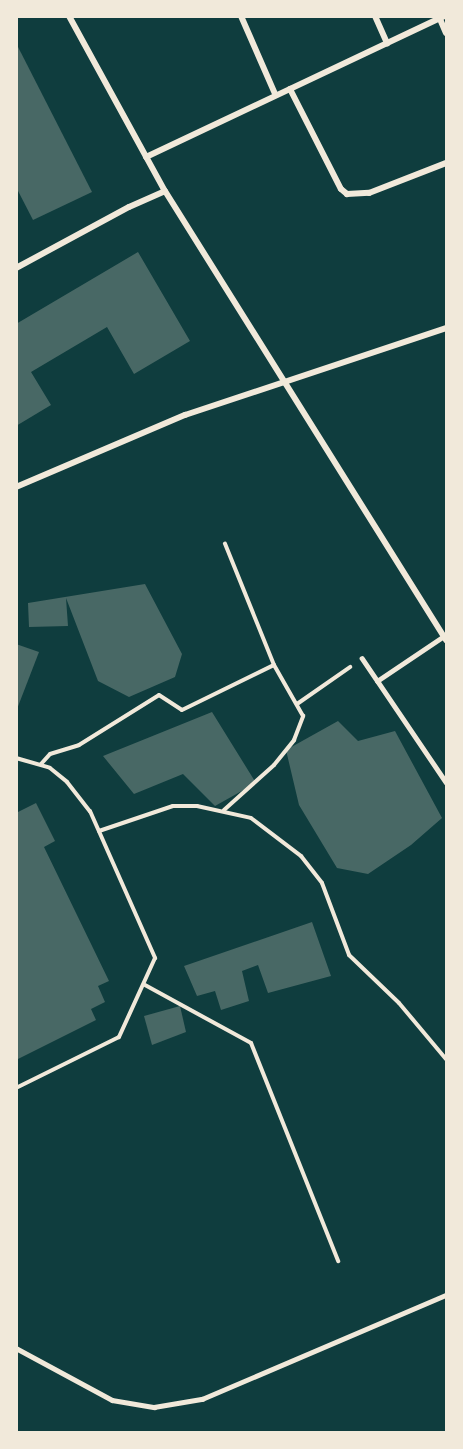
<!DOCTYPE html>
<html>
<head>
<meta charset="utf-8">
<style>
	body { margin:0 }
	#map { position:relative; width:463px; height:1449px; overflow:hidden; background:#0f3d3e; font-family:Montserrat,sans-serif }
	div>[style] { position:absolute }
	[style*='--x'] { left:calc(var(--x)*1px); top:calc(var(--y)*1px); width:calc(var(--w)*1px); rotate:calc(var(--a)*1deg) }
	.building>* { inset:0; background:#486865 }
	.path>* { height:4px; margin:-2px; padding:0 2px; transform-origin:2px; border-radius:2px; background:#f1e9da }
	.service>* { height:4.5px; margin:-2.25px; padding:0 2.25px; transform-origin:2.25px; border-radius:2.25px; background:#f1e9da }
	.minor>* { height:6px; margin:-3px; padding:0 3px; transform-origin:3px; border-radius:3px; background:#f1e9da }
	span { translate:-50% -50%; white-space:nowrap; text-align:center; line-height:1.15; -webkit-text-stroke:4.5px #f1e9da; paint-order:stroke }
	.frame { position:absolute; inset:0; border:18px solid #f1e9da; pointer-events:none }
</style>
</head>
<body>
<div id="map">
	<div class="building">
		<div style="clip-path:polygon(16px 43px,92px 192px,33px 220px,16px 187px)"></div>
		<div style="clip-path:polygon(138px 252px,190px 341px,134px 374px,107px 327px,31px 372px,51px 405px,16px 426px,16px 324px)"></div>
		<div style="clip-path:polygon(145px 584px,182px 654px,175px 677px,129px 697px,98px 681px,66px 598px,68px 626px,29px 627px,28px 603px)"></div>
		<div style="clip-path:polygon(16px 644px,39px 652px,17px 709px,16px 709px)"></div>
		<div style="clip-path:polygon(212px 712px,256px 783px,215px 806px,183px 774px,134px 794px,103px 756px)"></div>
		<div style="clip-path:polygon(338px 721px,358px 741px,395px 731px,442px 818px,411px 845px,368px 874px,337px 868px,299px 805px,286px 750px)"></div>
		<div style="clip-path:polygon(36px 803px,55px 841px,44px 847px,109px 981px,98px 986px,105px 1002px,91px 1009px,96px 1020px,16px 1060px,16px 813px)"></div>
		<div style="clip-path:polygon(312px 922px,331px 976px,268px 993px,258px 965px,242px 971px,249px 1001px,221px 1010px,215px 991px,197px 996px,184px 966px)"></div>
		<div style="clip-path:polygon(180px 1006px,186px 1032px,152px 1045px,144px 1016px)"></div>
	</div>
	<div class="path">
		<div style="--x:297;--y:704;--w:65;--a:-34.9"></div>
		<div style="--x:16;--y:758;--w:35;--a:16"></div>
		<div style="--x:50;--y:768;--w:22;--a:39"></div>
		<div style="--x:67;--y:782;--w:37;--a:52"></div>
		<div style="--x:90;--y:811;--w:161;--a:66.1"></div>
		<div style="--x:155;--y:958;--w:87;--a:114.5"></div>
		<div style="--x:119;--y:1037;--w:115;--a:153.7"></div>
		<div style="--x:41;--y:764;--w:13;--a:-48"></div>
		<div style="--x:50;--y:754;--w:30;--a:-17"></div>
		<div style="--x:79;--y:745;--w:94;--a:-32"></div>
		<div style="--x:159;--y:695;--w:27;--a:33"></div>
		<div style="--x:182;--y:710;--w:102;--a:-26.1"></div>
		<div style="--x:224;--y:810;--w:67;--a:-42"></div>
		<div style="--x:274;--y:765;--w:32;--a:-51"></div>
		<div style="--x:294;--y:740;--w:26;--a:-69"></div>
		<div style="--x:303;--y:716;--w:59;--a:-119.6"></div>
		<div style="--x:274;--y:665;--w:131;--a:-112"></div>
		<div style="--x:99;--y:831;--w:78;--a:-18.7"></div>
		<div style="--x:173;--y:806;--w:24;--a:0"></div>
		<div style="--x:197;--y:806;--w:55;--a:12.5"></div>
		<div style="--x:251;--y:818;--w:63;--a:37.2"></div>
		<div style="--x:301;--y:856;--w:34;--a:52"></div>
		<div style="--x:322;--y:883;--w:77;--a:69.4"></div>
		<div style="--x:349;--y:955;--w:69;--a:43.8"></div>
		<div style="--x:399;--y:1003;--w:73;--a:50"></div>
		<div style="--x:145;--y:985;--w:121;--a:28.7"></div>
		<div style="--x:251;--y:1043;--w:235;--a:68.2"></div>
	</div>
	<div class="service">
		<div style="--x:362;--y:658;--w:150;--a:55.9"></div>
		<div style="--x:377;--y:681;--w:81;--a:-33.9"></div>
		<div style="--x:16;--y:1348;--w:109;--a:28.4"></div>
		<div style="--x:112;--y:1400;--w:43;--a:9.5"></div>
		<div style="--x:154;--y:1407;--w:49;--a:-9.5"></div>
		<div style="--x:202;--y:1399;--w:265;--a:-23.1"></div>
	</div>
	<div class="minor">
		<div style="--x:69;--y:16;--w:200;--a:61.3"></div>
		<div style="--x:165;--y:191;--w:530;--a:57.96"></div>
		<div style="--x:241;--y:16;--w:85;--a:66.4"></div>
		<div style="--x:375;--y:16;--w:30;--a:66"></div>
		<div style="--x:440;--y:19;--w:15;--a:67"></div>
		<div style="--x:290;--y:89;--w:112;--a:63"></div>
		<div style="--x:341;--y:189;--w:8;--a:40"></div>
		<div style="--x:347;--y:194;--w:22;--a:-3"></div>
		<div style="--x:369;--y:193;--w:83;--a:-21.3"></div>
		<div style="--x:146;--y:157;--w:330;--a:-25.3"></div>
		<div style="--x:16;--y:268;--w:128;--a:-28.4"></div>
		<div style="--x:129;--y:207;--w:39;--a:-24"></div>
		<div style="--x:16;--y:487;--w:184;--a:-23.1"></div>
		<div style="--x:185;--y:415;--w:275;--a:-18.4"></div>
	</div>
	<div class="frame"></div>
</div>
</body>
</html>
